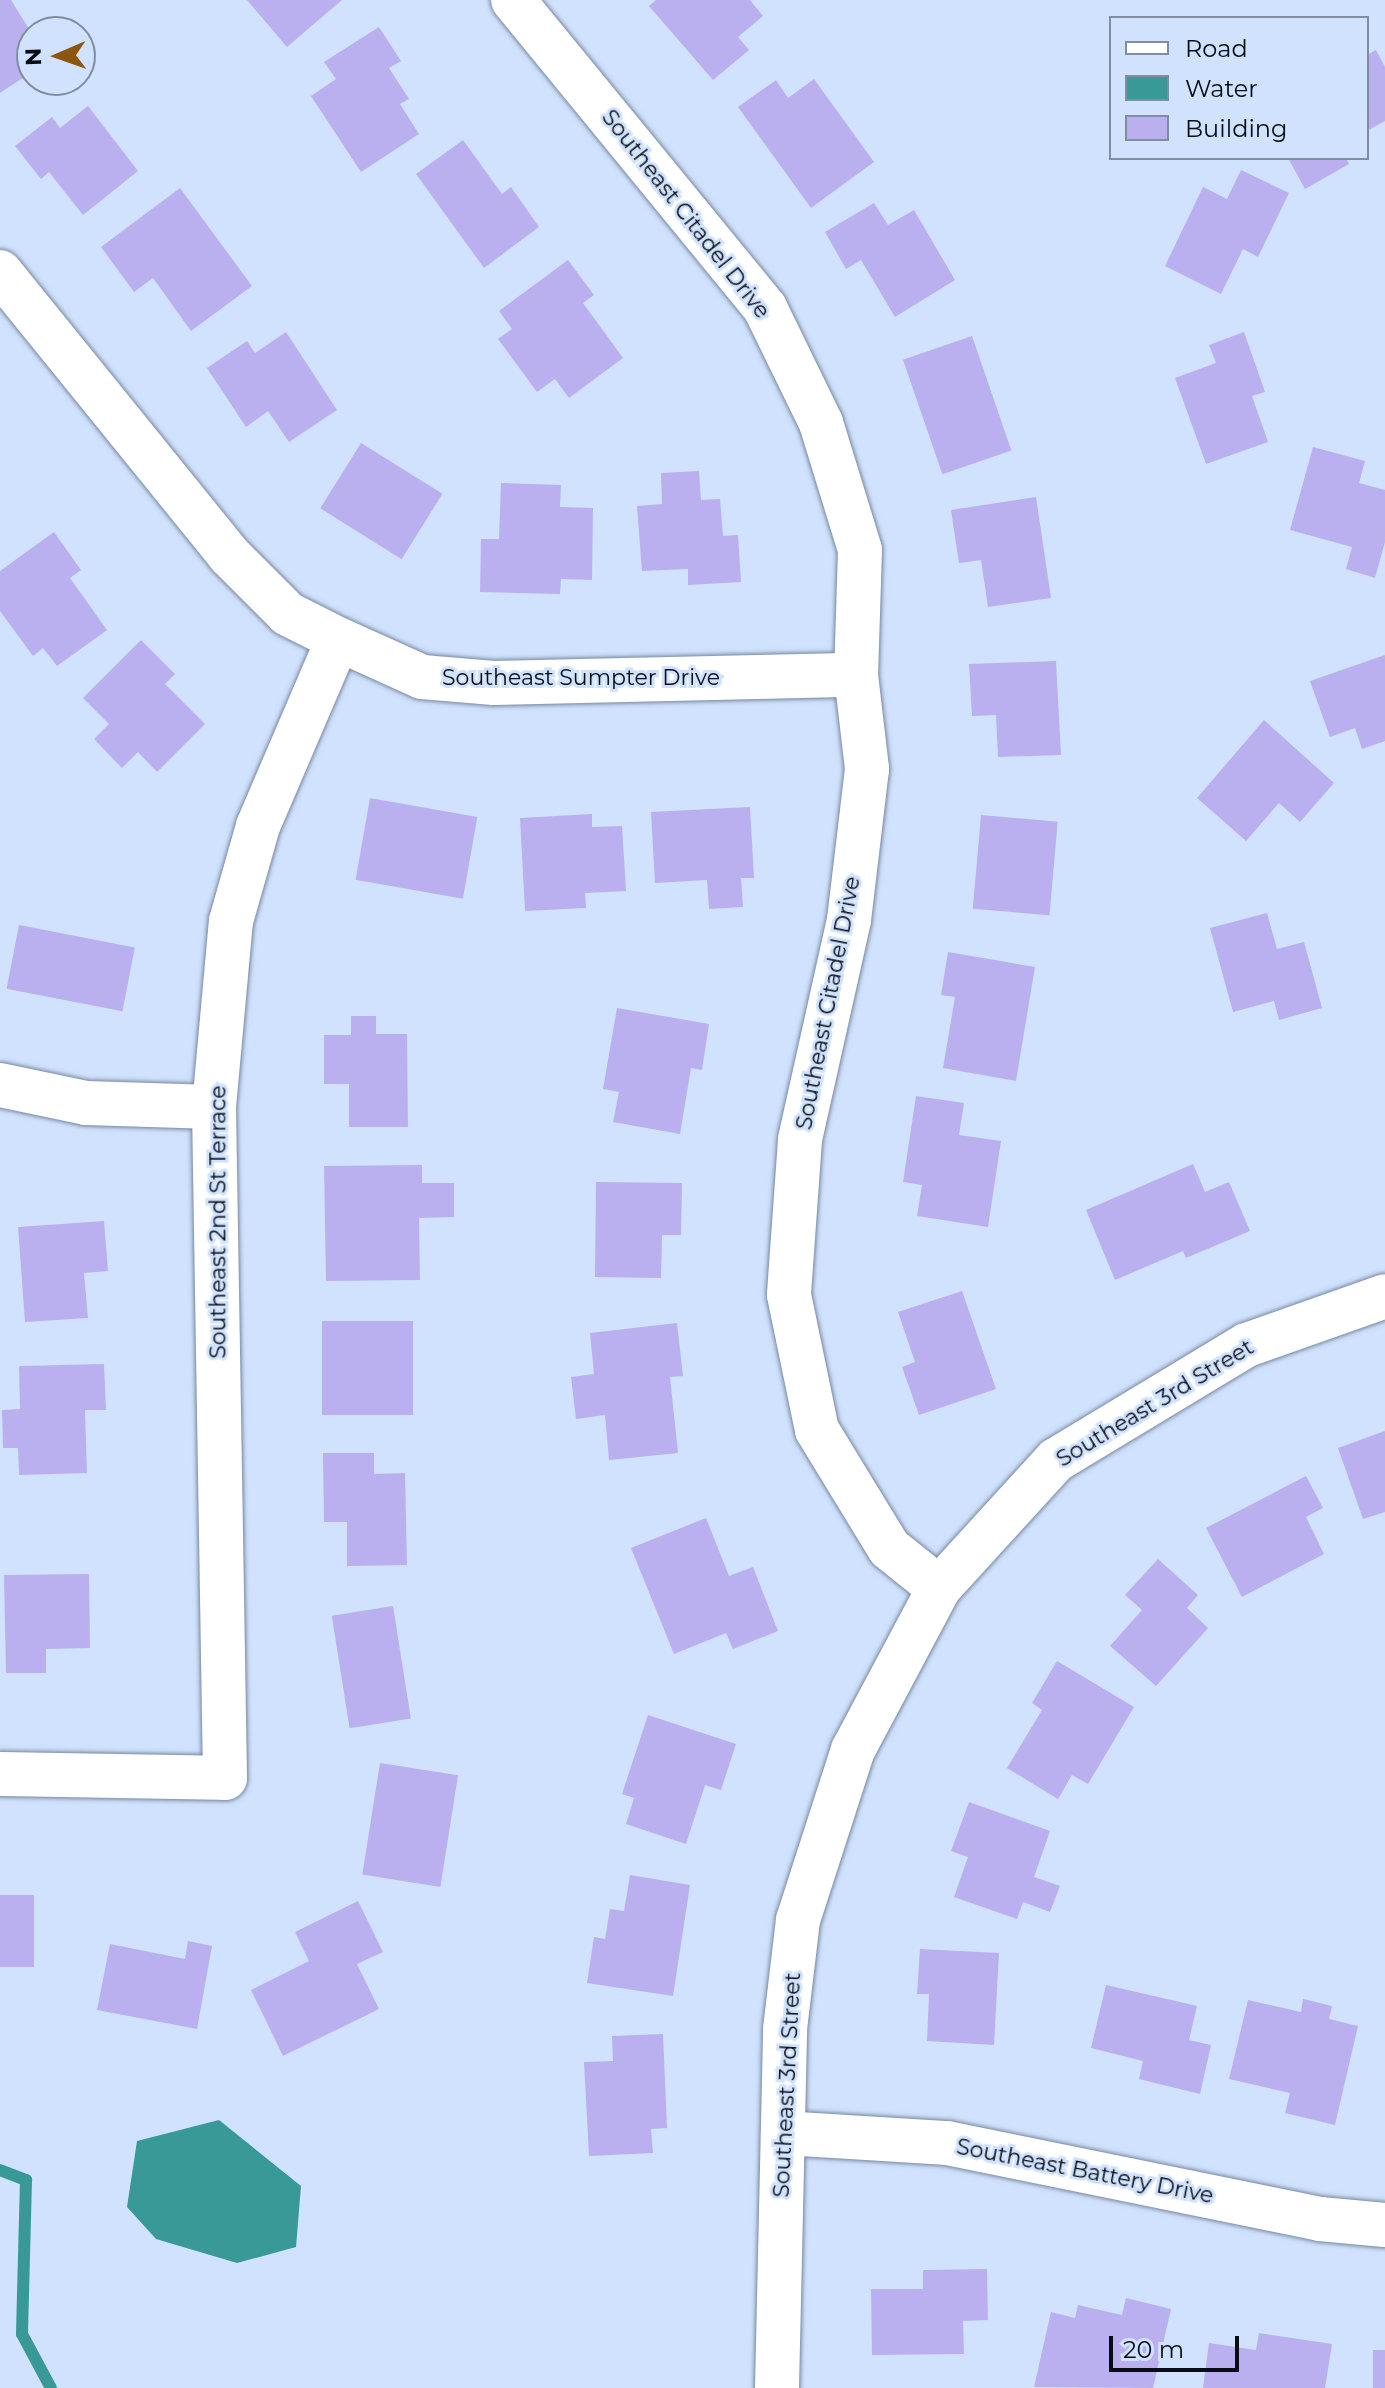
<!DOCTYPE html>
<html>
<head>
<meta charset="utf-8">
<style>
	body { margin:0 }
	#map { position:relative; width:1385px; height:2388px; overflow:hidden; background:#d0e2fd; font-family:Montserrat,sans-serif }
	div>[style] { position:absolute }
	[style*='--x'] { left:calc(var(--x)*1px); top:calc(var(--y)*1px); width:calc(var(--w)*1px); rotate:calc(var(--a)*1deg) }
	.water>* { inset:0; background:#389997 }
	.stream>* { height:12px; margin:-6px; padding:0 6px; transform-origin:6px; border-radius:6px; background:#389997 }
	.building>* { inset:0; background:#bbb0ef; transform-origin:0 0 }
	.roads { filter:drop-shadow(0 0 2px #7888a1) drop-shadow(0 0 2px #7888a1) }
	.minor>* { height:44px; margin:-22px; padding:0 22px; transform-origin:22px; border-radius:22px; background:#fff }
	span { translate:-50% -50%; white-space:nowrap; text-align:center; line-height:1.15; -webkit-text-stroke:6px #d0e2fd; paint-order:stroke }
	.street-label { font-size:22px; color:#080d16 }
	.legend { position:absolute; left:1109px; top:16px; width:260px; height:144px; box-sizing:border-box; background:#d0e2fd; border:2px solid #808da1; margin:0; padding:10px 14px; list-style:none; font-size:24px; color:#080d16 }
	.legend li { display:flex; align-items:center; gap:16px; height:40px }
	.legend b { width:40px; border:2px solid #808da1 }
	.north { position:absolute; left:16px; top:16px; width:80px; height:80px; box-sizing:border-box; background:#d0e2fd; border:2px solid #808da1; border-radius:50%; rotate:268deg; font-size:22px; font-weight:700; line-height:32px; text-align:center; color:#080d16 }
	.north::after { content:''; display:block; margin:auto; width:28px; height:36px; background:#8e550e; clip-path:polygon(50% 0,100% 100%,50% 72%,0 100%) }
	.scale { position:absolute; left:1109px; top:2336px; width:130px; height:36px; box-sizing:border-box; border:4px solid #080d16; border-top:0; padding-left:10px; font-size:24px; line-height:28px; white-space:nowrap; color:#080d16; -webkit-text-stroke:6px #d0e2fd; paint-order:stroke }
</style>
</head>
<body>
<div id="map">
	<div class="water">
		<div style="clip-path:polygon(219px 2120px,301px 2186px,296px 2247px,237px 2263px,156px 2239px,127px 2207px,137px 2141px)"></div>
	</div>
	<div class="stream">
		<div style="--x:0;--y:2170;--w:28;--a:21"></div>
		<div style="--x:26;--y:2180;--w:154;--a:91.5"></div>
		<div style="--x:22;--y:2334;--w:61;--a:61.8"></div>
	</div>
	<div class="building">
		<div style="clip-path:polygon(0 0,11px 0,32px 34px,32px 72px,0 93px)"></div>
		<div style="clip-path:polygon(247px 0,342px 0,287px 47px)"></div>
		<div style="clip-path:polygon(656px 0,750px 0,763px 16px,738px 37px,749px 50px,713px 80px,649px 6px)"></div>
		<div style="clip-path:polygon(379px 27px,401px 61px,389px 68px,409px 99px,400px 104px,419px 134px,361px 172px,311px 96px,336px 79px,324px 62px)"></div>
		<div style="clip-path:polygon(1376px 50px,1385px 67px,1385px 121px,1367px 131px,1367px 55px)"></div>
		<div style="clip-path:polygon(814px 79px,874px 162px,811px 208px,738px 107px,776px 80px,788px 98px)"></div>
		<div style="clip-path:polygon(88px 106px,138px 171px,83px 215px,49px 172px,41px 179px,15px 146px,52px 117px,60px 128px)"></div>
		<div style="clip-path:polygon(463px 140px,502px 194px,511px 187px,539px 227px,484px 268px,416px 174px)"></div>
		<div style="clip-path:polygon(1288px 158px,1346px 158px,1349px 164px,1305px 189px)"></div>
		<div style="clip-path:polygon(1241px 170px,1289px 193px,1258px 257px,1243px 249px,1221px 294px,1165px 266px,1203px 187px,1227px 199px)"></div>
		<div style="clip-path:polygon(180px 188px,252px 286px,191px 331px,153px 278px,134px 292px,101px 247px)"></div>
		<div style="clip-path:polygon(874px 203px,888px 225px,914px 210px,955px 280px,895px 317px,861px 260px,846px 269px,825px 232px)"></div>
		<div style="clip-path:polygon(568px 260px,594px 295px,583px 303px,623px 358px,569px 398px,555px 379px,537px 392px,498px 339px,512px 329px,499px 311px)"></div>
		<div style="clip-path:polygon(286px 332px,337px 410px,289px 442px,268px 411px,246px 427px,207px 368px,247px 341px,255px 353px)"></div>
		<div style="clip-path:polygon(1244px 332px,1265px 392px,1252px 396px,1268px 442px,1206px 464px,1175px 378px,1216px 363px,1209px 345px)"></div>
		<div style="left:972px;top:336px;width:121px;height:73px;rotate:71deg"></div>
		<div style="left:361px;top:443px;width:96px;height:77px;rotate:32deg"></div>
		<div style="clip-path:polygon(1313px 447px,1365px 461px,1359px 483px,1385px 490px,1385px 542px,1375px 578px,1346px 569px,1352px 547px,1290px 530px)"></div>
		<div style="clip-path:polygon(699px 471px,701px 500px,720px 499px,723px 536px,738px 535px,741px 582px,688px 585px,688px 569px,642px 571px,637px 506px,662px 504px,661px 473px)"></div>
		<div style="clip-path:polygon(501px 483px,561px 485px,560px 507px,593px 508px,592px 580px,561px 579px,560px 594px,480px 592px,481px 539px,499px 539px)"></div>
		<div style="clip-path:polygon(1036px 497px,1051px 598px,988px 607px,981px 560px,959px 563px,951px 510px)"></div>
		<div style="clip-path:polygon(54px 532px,81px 570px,70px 578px,107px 630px,57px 666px,43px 648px,33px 656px,0 611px,0 571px)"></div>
		<div style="clip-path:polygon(141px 640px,175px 674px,165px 684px,205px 724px,157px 772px,138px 752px,122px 768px,94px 739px,109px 724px,83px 698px)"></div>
		<div style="clip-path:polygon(1385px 655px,1385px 741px,1362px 749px,1355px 728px,1330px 737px,1310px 681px)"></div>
		<div style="clip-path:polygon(1056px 661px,1061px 755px,998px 757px,996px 715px,972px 716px,969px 664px)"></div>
		<div style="clip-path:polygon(1264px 720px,1334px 783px,1300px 822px,1279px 803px,1246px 841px,1197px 798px)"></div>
		<div style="left:370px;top:798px;width:109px;height:83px;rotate:10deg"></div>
		<div style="clip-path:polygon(750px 807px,754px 878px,741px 878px,743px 907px,709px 909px,707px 880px,655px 883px,651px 812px)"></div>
		<div style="clip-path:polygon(592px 814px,592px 827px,622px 826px,626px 891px,585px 893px,586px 908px,525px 911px,520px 818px)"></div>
		<div style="left:981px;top:815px;width:77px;height:94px;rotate:5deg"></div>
		<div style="clip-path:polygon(1267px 913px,1277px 949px,1304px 942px,1322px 1008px,1279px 1020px,1274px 1001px,1233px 1012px,1210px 928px)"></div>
		<div style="left:19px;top:925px;width:118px;height:65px;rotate:11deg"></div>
		<div style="clip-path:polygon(948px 952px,1035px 967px,1016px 1081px,943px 1068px,955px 997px,941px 995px)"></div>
		<div style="clip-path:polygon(617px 1008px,709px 1024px,702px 1070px,691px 1068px,680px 1134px,613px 1122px,619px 1092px,603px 1089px)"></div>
		<div style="clip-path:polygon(351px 1016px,376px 1016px,376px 1034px,407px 1034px,408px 1127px,349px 1127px,349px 1084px,324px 1084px,324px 1035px,351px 1035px)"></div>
		<div style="clip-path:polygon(916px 1096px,964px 1103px,959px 1135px,1001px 1141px,988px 1227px,917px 1216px,922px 1185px,903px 1182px)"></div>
		<div style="clip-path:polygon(1193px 1164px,1205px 1192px,1229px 1182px,1250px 1231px,1186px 1258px,1183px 1251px,1115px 1280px,1086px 1210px)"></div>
		<div style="clip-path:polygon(422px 1165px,422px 1183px,454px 1183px,454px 1217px,419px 1218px,420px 1280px,326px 1281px,324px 1166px)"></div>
		<div style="clip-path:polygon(596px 1182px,682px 1183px,681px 1235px,662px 1235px,661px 1278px,595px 1277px)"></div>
		<div style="clip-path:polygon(104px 1221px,108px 1271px,84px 1273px,88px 1318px,25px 1322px,18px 1227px)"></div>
		<div style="clip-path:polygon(962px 1291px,996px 1389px,919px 1415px,902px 1367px,915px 1362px,898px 1312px)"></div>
		<div style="left:322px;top:1321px;width:91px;height:94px"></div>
		<div style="clip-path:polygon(677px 1323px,683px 1376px,670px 1377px,678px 1453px,609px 1460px,605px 1415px,576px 1419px,571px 1377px,594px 1374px,590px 1333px)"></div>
		<div style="clip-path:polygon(104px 1364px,106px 1410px,85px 1410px,87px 1473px,19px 1475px,18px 1448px,3px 1448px,2px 1410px,20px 1409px,19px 1366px)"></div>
		<div style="clip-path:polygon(1385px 1431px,1385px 1512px,1363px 1519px,1338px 1448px)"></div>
		<div style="clip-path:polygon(323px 1453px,374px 1453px,374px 1474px,405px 1473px,407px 1565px,347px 1566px,347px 1522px,324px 1522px)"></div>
		<div style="clip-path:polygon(1306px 1476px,1323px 1508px,1306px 1517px,1324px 1554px,1242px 1597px,1206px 1528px)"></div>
		<div style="clip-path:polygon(706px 1518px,729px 1576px,753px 1567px,778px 1631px,733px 1649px,726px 1633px,674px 1654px,631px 1548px)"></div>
		<div style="clip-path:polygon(1158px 1559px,1198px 1595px,1187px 1608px,1208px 1628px,1156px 1686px,1110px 1646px,1142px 1610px,1125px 1595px)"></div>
		<div style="clip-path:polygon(89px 1574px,90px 1648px,46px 1649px,46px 1673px,6px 1673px,4px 1575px)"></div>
		<div style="left:393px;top:1606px;width:114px;height:62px;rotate:81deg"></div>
		<div style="clip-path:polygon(1057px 1661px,1134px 1707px,1088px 1784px,1072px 1775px,1058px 1799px,1007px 1768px,1042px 1710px,1032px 1703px)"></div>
		<div style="clip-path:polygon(648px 1715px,736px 1744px,721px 1790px,705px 1785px,686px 1844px,626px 1824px,634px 1798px,622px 1794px)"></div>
		<div style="left:380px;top:1763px;width:79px;height:113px;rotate:9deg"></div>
		<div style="clip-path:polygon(969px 1802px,1050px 1831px,1034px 1877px,1060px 1886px,1050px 1912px,1023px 1902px,1017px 1919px,954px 1897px,968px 1857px,951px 1851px)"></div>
		<div style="clip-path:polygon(630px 1875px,690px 1885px,673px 1996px,587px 1983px,594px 1937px,605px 1939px,610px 1909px,624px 1911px)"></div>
		<div style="left:0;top:1895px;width:34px;height:72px"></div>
		<div style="clip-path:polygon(358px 1901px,383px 1952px,357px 1964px,379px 2009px,283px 2056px,251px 1990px,309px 1961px,295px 1932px)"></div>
		<div style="clip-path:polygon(188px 1941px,212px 1946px,197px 2029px,97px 2010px,110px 1944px,185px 1959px)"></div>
		<div style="clip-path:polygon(920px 1949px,999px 1953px,994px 2045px,927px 2041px,929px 1994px,917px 1994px)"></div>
		<div style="clip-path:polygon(1106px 1985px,1197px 2006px,1189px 2040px,1211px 2045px,1200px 2094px,1139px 2079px,1143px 2061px,1091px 2048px)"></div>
		<div style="clip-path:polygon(1303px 1999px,1332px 2006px,1329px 2019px,1358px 2026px,1335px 2125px,1285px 2113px,1290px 2093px,1229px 2079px,1248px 2000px,1301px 2012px)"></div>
		<div style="clip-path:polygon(663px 2034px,667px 2128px,651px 2129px,653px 2153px,589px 2156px,584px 2062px,613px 2061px,612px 2036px)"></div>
		<div style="clip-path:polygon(987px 2269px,988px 2320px,963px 2321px,964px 2354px,872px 2355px,871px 2289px,923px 2289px,923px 2270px)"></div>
		<div style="clip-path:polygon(1126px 2298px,1171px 2309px,1153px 2388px,1034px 2387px,1051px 2312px,1075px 2318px,1078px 2305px,1122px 2315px)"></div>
		<div style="clip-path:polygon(1259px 2333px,1332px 2344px,1325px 2388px,1203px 2388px,1209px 2343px,1256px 2350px)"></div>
		<div style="left:1373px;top:2350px;width:12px;height:38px"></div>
	</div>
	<div class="roads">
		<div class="minor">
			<div style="--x:513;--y:0;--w:398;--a:50.7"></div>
			<div style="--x:765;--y:308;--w:128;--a:64"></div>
			<div style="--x:821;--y:423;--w:133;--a:72.9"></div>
			<div style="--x:860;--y:550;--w:125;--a:91.8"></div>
			<div style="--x:856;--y:675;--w:95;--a:83.3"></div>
			<div style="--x:867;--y:769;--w:152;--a:96.8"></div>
			<div style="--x:849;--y:920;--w:225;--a:102.6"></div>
			<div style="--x:800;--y:1140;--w:155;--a:94.1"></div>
			<div style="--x:789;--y:1295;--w:138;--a:78.3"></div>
			<div style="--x:817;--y:1430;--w:138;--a:58.6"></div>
			<div style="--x:889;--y:1548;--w:64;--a:38.7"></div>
			<div style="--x:0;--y:272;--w:364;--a:51"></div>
			<div style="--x:229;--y:555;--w:83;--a:45"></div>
			<div style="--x:288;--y:614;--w:56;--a:26.6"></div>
			<div style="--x:338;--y:639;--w:92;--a:24.3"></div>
			<div style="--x:422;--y:677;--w:72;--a:4.8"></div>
			<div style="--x:494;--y:683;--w:362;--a:-1.3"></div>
			<div style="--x:0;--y:1085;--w:88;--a:11.8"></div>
			<div style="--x:86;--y:1103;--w:128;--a:1.8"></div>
			<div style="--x:0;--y:1774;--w:225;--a:1"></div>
			<div style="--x:225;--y:1778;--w:671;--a:-90.94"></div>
			<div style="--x:214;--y:1107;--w:187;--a:-84.8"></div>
			<div style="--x:231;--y:921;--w:99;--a:-74.1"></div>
			<div style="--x:258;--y:826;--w:203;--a:-66.8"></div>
			<div style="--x:783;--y:2133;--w:164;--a:3.5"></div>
			<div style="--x:947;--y:2143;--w:381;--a:11.5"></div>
			<div style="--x:1320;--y:2219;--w:65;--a:5.3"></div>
			<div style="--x:777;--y:2388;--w:359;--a:-88.7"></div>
			<div style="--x:785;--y:2029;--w:110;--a:-83.2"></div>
			<div style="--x:798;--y:1920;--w:179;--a:-72.1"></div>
			<div style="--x:853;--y:1750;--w:183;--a:-62"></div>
			<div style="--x:939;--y:1588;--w:173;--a:-47.6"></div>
			<div style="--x:1056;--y:1460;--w:223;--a:-31.1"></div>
			<div style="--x:1247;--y:1345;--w:146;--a:-19.5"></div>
		</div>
	</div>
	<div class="street-label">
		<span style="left:686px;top:214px;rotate:52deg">Southeast Citadel Drive</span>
		<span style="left:581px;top:678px">Southeast Sumpter Drive</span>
		<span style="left:828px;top:1003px;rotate:-79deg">Southeast Citadel Drive</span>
		<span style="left:218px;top:1222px;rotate:-90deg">Southeast 2nd St Terrace</span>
		<span style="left:1155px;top:1403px;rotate:-31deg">Southeast 3rd Street</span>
		<span style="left:787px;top:2085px;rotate:-87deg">Southeast 3rd Street</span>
		<span style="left:1085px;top:2171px;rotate:11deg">Southeast Battery Drive</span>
	</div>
	<ul class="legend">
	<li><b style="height:10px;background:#fff"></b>Road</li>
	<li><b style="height:22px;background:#389997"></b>Water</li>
	<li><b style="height:22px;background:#bbb0ef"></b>Building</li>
	</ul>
	<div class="north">N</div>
	<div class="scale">20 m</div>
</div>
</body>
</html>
